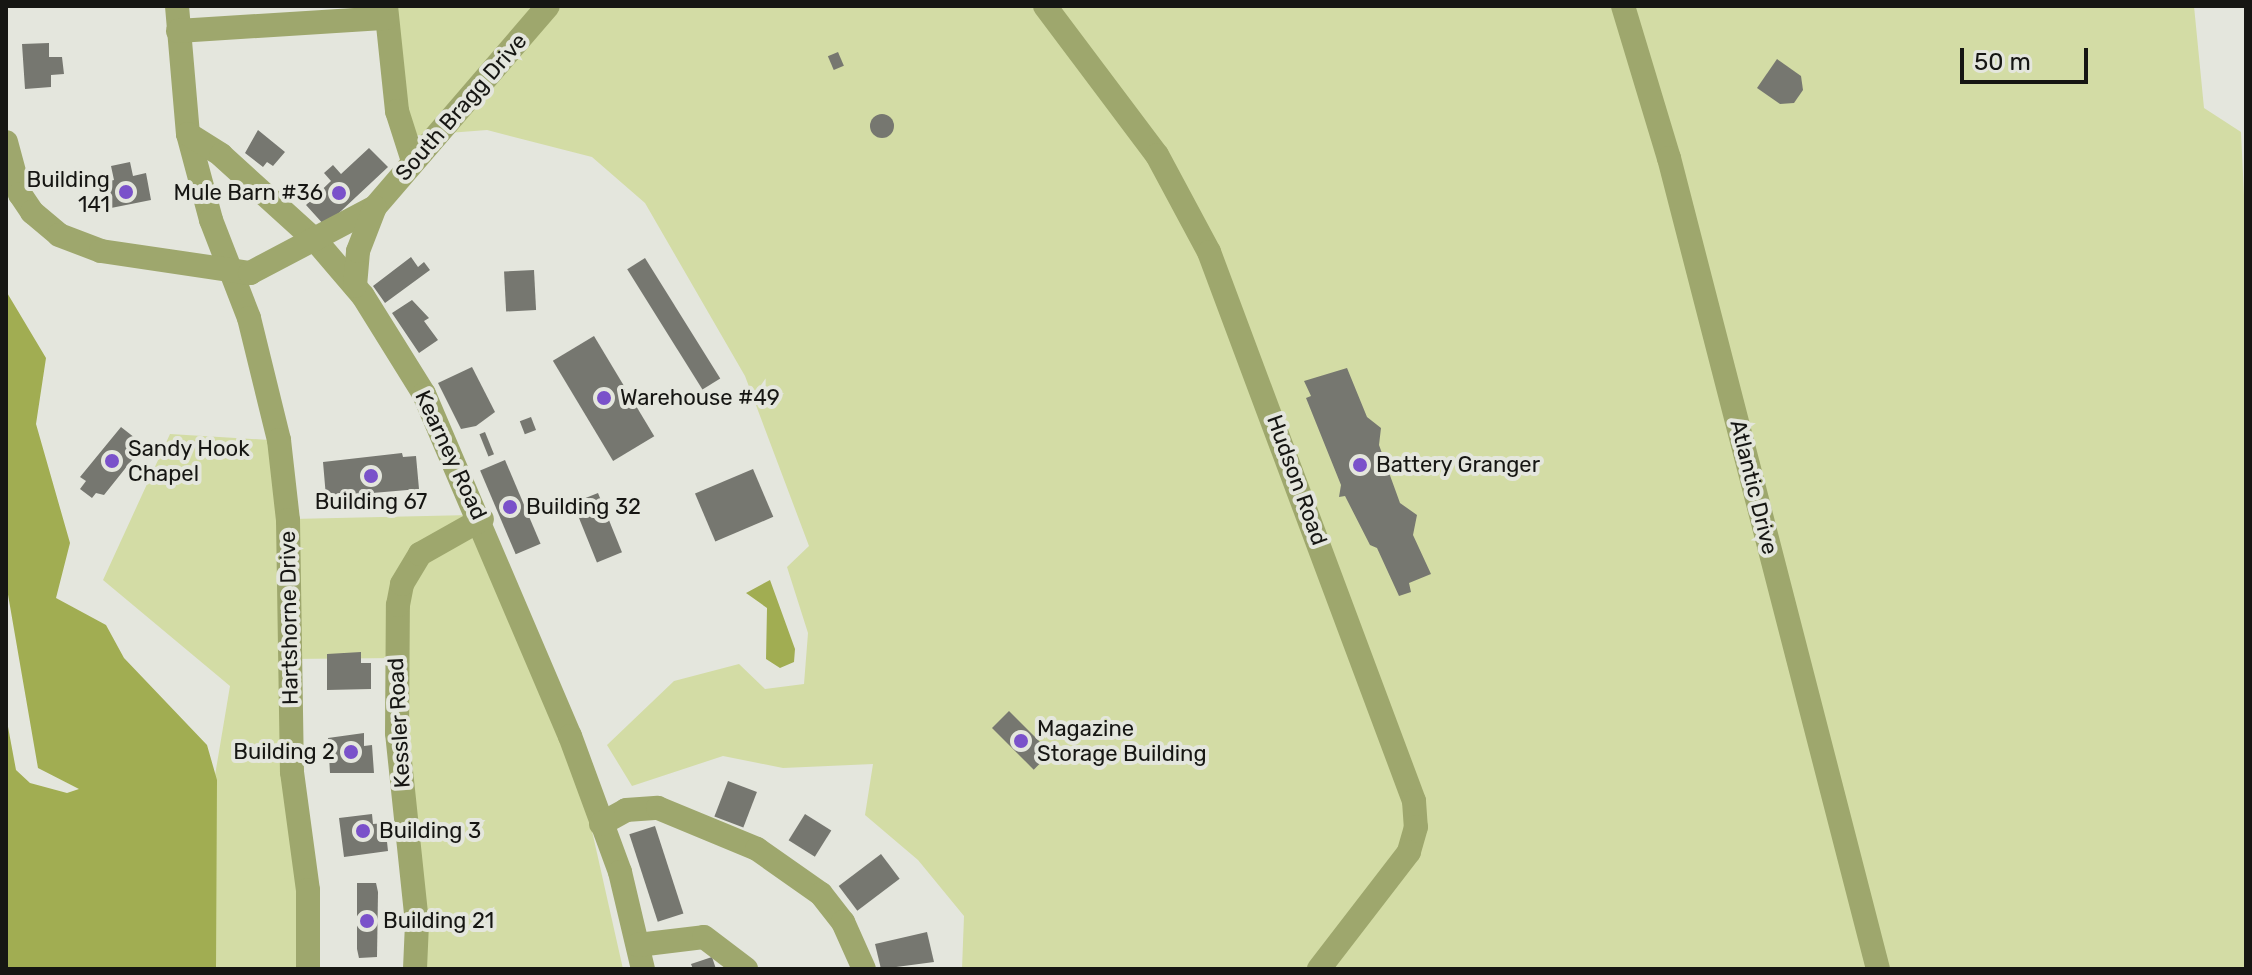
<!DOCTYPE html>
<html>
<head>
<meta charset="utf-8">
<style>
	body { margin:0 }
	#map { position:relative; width:2252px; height:975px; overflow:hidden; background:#e4e6dd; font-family:Rubik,sans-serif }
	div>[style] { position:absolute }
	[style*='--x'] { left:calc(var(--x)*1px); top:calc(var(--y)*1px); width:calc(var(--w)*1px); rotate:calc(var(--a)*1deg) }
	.green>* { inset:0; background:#d3dca5 }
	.water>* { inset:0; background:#a1ad52 }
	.pier>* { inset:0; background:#e4e6dd }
	.building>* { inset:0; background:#767770; transform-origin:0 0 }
	.round { border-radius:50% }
	.minor>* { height:24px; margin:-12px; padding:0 12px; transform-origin:12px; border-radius:12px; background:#9ea76d }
	.dots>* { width:22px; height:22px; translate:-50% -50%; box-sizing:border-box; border:4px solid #e4e6dd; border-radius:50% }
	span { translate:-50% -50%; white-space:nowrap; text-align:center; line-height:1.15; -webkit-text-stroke:8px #e4e6dd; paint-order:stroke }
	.street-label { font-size:22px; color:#161613 }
	.poi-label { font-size:22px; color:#161613 }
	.right { translate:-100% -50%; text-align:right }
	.left { translate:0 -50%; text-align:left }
	.frame { position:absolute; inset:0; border:8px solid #161613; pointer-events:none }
	.scale { position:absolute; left:1960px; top:48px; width:128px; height:36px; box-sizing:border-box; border:4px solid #161613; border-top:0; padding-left:10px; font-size:24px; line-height:28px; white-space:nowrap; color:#161613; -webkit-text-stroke:6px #e4e6dd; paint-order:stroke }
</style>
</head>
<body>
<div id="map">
	<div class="green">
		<div style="clip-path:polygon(391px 6px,2194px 6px,2204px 108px,2241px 132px,2246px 238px,2246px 969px,962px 969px,964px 916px,918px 860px,865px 815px,873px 764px,783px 768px,723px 756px,632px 786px,607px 745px,674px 681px,739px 664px,765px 689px,804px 684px,808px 633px,787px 567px,809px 546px,745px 376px,645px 203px,592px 157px,487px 130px,409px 136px)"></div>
		<div style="clip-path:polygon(170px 434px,286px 441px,292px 519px,471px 515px,588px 813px,623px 969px,417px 969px,398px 658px,290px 659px,304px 969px,205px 969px,206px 829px,230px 686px,103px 580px)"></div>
	</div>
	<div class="water">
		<div style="clip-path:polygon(6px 291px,46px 358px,36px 424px,70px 543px,56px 598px,106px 625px,124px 658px,207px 745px,217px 780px,216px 969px,6px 969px)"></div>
		<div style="clip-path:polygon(770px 580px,795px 649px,794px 662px,780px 668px,766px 659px,767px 608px,746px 593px)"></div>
	</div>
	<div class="pier">
		<div style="clip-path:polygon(6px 583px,38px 768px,79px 789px,67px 793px,30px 783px,16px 770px,6px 716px)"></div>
	</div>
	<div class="building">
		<div style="clip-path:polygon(49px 43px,49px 57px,62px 57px,64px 74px,51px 75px,51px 87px,25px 89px,22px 44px)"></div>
		<div style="left:838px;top:52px;width:15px;height:11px;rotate:67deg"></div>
		<div style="clip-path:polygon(1777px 59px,1801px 76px,1803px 90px,1794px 103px,1780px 104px,1757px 88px)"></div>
		<div class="round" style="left:870px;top:114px;width:24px;height:24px"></div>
		<div style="clip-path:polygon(258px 130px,285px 152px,273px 166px,267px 162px,263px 167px,245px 153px)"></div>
		<div style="clip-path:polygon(369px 148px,388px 167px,325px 226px,306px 205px,331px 181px,324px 173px,333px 165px,341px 174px)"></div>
		<div style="clip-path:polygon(130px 162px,133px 176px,146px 173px,151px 200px,106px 209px,100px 183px,114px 180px,111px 166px)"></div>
		<div style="clip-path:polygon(411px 257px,418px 267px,424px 262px,430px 270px,385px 303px,373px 286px)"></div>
		<div style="left:645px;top:258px;width:142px;height:21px;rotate:58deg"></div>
		<div style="left:534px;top:270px;width:40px;height:30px;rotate:87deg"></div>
		<div style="clip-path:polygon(412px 300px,429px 318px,424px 321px,438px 340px,419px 353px,392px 313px)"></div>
		<div style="left:594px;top:336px;width:117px;height:48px;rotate:59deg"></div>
		<div style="clip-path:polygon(472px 367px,495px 412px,476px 426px,461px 429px,438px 383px)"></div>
		<div style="clip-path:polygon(1347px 368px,1367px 417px,1381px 428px,1379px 445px,1400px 503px,1417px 515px,1413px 535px,1431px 574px,1409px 583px,1411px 592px,1399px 596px,1377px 548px,1370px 545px,1345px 496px,1339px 497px,1341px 485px,1306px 398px,1311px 396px,1304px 381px)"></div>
		<div style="left:531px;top:417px;width:14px;height:12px;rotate:69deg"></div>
		<div style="clip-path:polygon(121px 427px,144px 445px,104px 495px,96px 493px,92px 498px,80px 489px,86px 481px,80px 477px)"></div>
		<div style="left:485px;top:432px;width:24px;height:6px;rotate:68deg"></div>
		<div style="clip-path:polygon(402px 453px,403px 457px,416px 456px,419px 489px,326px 497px,323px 462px)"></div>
		<div style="left:505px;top:460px;width:91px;height:27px;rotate:67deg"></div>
		<div style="left:753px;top:469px;width:52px;height:63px;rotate:67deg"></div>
		<div style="left:598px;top:493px;width:64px;height:27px;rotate:68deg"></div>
		<div style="clip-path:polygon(361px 652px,361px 663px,371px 663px,371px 689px,327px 690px,327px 654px)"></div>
		<div style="left:1009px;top:711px;width:59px;height:24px;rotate:45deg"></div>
		<div style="clip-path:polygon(364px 733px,364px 746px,372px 745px,374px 773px,330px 773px,328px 738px)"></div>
		<div style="left:728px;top:781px;width:31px;height:38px;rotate:21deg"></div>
		<div style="clip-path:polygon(372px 814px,373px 824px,385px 823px,388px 851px,344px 857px,339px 818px)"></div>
		<div style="left:805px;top:814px;width:31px;height:31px;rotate:32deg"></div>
		<div style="left:655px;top:826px;width:92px;height:27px;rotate:72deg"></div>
		<div style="left:881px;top:854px;width:31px;height:53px;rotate:53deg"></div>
		<div style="clip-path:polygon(357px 883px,376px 883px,378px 892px,377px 957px,359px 958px,357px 949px)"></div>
		<div style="clip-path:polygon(927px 932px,934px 962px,881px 969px,875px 944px)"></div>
		<div style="clip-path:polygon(712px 957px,716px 969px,693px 969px,691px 964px)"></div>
	</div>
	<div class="minor">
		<div style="--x:177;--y:6;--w:128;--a:85.1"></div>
		<div style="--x:188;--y:134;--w:89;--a:75"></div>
		<div style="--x:211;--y:220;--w:105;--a:68.8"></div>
		<div style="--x:249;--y:318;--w:126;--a:76.2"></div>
		<div style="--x:279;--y:440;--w:81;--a:83.6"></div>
		<div style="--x:288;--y:520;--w:252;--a:89.1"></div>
		<div style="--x:292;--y:772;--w:119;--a:82.3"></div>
		<div style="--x:308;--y:890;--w:79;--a:90"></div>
		<div style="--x:386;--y:6;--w:106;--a:84"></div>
		<div style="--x:397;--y:111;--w:49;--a:72.3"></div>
		<div style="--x:1045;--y:6;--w:186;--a:53.1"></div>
		<div style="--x:1157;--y:155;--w:110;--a:61.8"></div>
		<div style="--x:1209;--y:252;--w:586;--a:69.52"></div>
		<div style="--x:1414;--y:801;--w:26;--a:86"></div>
		<div style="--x:1416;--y:827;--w:26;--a:106"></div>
		<div style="--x:1409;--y:852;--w:148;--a:127.6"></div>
		<div style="--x:1623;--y:6;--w:159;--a:73.2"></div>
		<div style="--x:1669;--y:158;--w:837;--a:75.55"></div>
		<div style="--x:178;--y:31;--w:209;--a:-3.6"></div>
		<div style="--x:188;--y:134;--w:39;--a:32"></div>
		<div style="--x:221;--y:155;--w:128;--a:42.2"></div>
		<div style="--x:316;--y:241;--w:72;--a:49.5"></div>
		<div style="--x:363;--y:296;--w:115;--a:58.1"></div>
		<div style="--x:424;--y:394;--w:372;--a:66.9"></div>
		<div style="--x:570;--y:736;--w:145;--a:69.8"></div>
		<div style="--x:620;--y:872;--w:100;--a:76.7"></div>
		<div style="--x:6;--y:142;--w:54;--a:74.9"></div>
		<div style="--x:20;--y:194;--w:22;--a:56"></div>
		<div style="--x:32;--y:212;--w:35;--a:40"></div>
		<div style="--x:59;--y:235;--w:45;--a:20.9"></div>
		<div style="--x:101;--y:251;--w:151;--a:8.4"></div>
		<div style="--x:250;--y:273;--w:141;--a:-27.8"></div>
		<div style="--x:375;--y:207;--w:265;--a:-49.3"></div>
		<div style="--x:355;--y:286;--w:35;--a:-85"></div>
		<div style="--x:358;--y:251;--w:47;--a:-68.9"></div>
		<div style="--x:601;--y:824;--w:29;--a:-29"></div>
		<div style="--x:626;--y:810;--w:32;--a:-4"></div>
		<div style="--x:658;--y:808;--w:107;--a:22.5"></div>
		<div style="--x:757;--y:849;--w:78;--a:35.1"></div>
		<div style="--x:821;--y:894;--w:36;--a:52"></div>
		<div style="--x:843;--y:922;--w:51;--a:65.9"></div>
		<div style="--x:638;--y:945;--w:66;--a:-6.9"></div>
		<div style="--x:704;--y:937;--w:53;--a:37.3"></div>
		<div style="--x:415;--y:969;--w:46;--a:-87.5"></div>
		<div style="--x:417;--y:923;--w:191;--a:-96"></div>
		<div style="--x:397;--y:733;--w:128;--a:-89.6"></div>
		<div style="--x:398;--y:605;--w:21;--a:-79"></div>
		<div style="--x:402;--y:584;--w:35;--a:-59"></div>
		<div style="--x:420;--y:554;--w:71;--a:-29.4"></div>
	</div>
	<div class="dots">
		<div style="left:126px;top:192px;background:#7a51ca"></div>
		<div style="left:339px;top:193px;background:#7a51ca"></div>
		<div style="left:604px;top:398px;background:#7a51ca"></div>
		<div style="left:112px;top:461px;background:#7a51ca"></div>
		<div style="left:1360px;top:465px;background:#7a51ca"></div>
		<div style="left:371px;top:476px;background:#7a51ca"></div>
		<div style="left:510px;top:507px;background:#7a51ca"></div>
		<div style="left:1021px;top:741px;background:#7a51ca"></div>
		<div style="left:351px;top:752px;background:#7a51ca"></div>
		<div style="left:363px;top:831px;background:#7a51ca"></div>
		<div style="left:367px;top:921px;background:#7a51ca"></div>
	</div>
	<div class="street-label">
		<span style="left:461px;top:107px;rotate:-49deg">South Bragg Drive</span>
		<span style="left:451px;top:455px;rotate:65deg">Kearney Road</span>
		<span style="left:1297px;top:480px;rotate:70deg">Hudson Road</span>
		<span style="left:1754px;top:487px;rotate:76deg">Atlantic Drive</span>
		<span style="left:289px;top:618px;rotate:-91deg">Hartshorne Drive</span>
		<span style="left:399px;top:723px;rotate:-93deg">Kessler Road</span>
	</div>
	<div class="poi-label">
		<span class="right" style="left:110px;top:192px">Building<br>141</span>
		<span class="right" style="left:323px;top:193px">Mule Barn #36</span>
		<span class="left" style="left:620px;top:398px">Warehouse #49</span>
		<span class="left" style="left:128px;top:461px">Sandy Hook<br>Chapel</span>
		<span class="left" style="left:1376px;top:465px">Battery Granger</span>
		<span style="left:371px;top:502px">Building 67</span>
		<span class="left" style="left:526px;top:507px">Building 32</span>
		<span class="left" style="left:1037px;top:741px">Magazine<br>Storage Building</span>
		<span class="right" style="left:335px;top:752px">Building 2</span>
		<span class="left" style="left:379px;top:831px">Building 3</span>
		<span class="left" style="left:383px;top:921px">Building 21</span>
	</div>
	<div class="frame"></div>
	<div class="scale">50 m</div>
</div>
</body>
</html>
